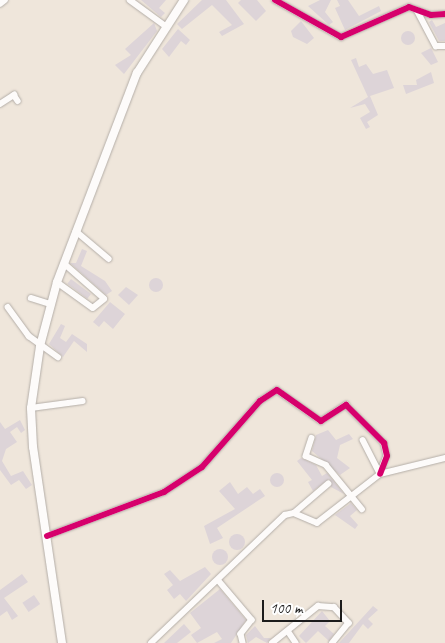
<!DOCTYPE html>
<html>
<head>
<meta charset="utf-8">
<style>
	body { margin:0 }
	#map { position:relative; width:445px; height:643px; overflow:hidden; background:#efe6db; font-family:Caveat,sans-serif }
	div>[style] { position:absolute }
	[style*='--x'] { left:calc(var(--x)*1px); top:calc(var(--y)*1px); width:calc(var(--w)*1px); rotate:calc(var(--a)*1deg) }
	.building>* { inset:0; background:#ddd4d8; transform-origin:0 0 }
	.round { border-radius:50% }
	.roads { filter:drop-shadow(0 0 1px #b4aea8) drop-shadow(0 0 1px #b4aea8) }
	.minor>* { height:5.5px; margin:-2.75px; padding:0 2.75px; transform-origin:2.75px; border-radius:2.75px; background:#fdfbfa }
	.secondary>* { height:8px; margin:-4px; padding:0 4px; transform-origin:4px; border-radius:4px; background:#fdfbfa }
	.cycleway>* { height:6px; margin:-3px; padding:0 3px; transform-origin:3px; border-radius:3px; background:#d6006c }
	span { translate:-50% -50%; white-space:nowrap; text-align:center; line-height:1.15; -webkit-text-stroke:4px #fff; paint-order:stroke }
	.scale { position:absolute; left:262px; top:600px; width:80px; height:22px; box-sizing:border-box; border:2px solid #1c1c1c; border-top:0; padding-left:6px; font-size:15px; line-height:18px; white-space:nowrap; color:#1c1c1c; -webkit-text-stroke:4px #fff; paint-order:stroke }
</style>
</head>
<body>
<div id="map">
	<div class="building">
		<div style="clip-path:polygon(141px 0,166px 0,159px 8px,165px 13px,161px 17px)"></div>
		<div style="clip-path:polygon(202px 0,226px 0,244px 24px,222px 36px,219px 32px,232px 25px,212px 5px,182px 29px,177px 24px)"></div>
		<div style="clip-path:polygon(241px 0,257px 0,266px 11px,256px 21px,238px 3px)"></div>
		<div style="clip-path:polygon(320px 0,331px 0,325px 12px,333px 22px,329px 25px,308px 6px)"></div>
		<div style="clip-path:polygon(337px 0,348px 0,359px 16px,379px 6px,381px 11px,345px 30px,335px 8px,340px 6px)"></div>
		<div style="clip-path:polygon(432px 20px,436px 27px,445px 23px,445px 41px,439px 41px,429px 22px)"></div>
		<div style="clip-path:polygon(301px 21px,314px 38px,307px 44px,293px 37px,291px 31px)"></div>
		<div style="clip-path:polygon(154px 23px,157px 31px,124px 74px,115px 65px,131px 55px,125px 49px)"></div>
		<div style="clip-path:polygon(178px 29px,190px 40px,186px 45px,181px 41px,169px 57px,162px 49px)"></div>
		<div class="round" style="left:401px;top:31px;width:14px;height:14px"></div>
		<div style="clip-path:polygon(431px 48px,438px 62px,431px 65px,421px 53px)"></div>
		<div style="clip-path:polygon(356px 58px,359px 67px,366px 64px,373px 74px,387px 70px,394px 88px,370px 96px,378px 115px,367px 122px,370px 127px,366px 129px,360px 118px,370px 112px,365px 104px,350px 108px,368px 97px,351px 60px)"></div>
		<div style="clip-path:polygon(431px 72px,434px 83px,406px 94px,403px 85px,417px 85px,416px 80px)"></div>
		<div style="clip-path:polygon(82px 249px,87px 251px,81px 266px,105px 281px,112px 291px,106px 295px,70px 263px,76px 263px)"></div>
		<div class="round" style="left:149px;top:278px;width:14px;height:14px"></div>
		<div style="left:71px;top:279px;width:25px;height:6px;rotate:37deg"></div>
		<div style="clip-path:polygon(126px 287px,138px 295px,129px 305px,118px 295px)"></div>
		<div style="clip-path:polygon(110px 302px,125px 314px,113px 329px,104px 321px,99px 327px,93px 322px)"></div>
		<div style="clip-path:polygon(61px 324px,65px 326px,60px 338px,66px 342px,72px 334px,87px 344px,87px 352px,74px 341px,63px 357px,49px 344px)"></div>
		<div style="clip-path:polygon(20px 420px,25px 430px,21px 433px,17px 427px,10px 432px,17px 442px,6px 449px,2px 461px,11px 476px,23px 471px,32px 485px,26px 489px,19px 480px,11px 485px,0 470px,0 422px,5px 429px)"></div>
		<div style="clip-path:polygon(328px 430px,336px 440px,349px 434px,353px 439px,340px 445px,337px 458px,350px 468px,340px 475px,312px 451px,316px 435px)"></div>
		<div style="clip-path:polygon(301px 458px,316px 465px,322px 476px,327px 473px,344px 494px,331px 487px,329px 479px,313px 491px,308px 482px,312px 480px,297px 461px)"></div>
		<div class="round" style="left:270px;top:473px;width:14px;height:14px"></div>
		<div style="clip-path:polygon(230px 482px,238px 494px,247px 487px,253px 494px,260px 489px,265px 496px,217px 528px,223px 538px,210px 544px,204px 526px,235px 509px,219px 491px)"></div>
		<div style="clip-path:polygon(351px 503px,357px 510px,350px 516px,358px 525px,355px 529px,335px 515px)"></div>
		<div class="round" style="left:229px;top:534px;width:16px;height:16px"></div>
		<div class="round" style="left:212px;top:549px;width:16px;height:16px"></div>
		<div style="clip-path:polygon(205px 567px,211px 574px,186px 601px,180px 594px,174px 599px,167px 590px,173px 585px,164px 574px,170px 570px,180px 581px)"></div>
		<div style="clip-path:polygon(22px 574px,28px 582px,4px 598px,18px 616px,12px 620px,7px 611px,0 616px,0 590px)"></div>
		<div style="clip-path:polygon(220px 589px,246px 620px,231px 643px,214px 643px,222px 639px,217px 632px,197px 643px,191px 635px,201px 628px,190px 613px)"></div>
		<div style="left:34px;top:595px;width:11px;height:14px;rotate:56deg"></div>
		<div style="clip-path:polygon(373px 606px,378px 610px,368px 619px,373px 624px,368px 629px,363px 624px,349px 643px,339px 643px)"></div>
		<div style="clip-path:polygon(322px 611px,330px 621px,325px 626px,334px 634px,329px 641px,318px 631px,306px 643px,299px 636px)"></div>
		<div style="clip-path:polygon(184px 624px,191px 632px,177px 643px,164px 643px)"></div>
		<div style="clip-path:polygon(255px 626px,264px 638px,271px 638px,267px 643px,256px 637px,248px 643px,246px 635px)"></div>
	</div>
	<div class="roads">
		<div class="minor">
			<div style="--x:130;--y:0;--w:46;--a:36.1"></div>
			<div style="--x:275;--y:0;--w:76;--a:29.3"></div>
			<div style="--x:341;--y:37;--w:74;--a:-23.8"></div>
			<div style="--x:409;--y:7;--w:23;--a:20"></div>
			<div style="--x:431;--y:15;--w:14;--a:-4"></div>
			<div style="--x:0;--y:4;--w:6;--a:-39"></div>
			<div style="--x:417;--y:10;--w:41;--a:62.2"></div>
			<div style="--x:436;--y:46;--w:9;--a:0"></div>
			<div style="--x:0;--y:104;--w:17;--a:-33"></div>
			<div style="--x:14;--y:95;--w:7;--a:56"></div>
			<div style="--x:76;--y:231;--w:43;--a:40.3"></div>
			<div style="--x:57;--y:282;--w:44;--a:35.8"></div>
			<div style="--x:93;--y:308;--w:14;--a:-39"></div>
			<div style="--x:104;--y:299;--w:53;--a:-138.8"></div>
			<div style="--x:31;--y:298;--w:21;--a:17"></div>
			<div style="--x:8;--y:307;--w:36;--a:54"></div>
			<div style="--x:29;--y:336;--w:36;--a:36"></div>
			<div style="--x:31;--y:408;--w:52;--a:-7.7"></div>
			<div style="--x:312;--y:438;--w:19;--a:108"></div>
			<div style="--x:306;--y:456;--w:22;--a:24"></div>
			<div style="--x:326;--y:465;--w:57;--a:50.7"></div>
			<div style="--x:363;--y:440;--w:38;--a:63"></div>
			<div style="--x:294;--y:513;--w:45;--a:-40.5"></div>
			<div style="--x:47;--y:536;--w:125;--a:-20.6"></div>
			<div style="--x:164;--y:492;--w:45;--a:-33.3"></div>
			<div style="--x:202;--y:467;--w:88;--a:-48.7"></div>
			<div style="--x:260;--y:401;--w:20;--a:-33"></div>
			<div style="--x:277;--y:390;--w:54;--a:35.2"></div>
			<div style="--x:321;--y:421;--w:30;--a:-33"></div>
			<div style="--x:346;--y:405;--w:54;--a:45"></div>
			<div style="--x:384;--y:443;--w:13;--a:77"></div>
			<div style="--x:387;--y:456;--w:19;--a:111"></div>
			<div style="--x:219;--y:581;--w:51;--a:49.8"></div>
			<div style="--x:252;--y:620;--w:18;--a:128"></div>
			<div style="--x:241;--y:634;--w:9;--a:77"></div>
			<div style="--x:288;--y:631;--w:14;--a:56"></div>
			<div style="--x:151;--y:643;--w:185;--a:-43.7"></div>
			<div style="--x:285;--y:515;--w:9;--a:-13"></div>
			<div style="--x:294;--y:513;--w:25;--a:23"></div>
			<div style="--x:317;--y:523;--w:80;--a:-37.9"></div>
			<div style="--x:380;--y:474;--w:67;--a:-13.8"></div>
			<div style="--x:272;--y:643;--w:59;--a:-38.8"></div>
			<div style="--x:318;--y:606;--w:16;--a:4"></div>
			<div style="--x:334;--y:607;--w:22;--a:47"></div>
			<div style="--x:349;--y:623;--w:26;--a:129"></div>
		</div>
		<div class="secondary">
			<div style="--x:62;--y:643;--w:198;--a:-98.4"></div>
			<div style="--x:33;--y:447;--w:39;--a:-93"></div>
			<div style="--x:31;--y:408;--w:63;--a:-81.7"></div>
			<div style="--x:40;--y:346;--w:66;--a:-75.1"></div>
			<div style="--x:57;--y:282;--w:224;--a:-69.1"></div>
			<div style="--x:137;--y:73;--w:87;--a:-57.2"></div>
		</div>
	</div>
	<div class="cycleway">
		<div style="--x:275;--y:0;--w:76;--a:29.3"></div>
		<div style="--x:341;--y:37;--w:74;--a:-23.8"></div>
		<div style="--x:409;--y:7;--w:23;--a:20"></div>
		<div style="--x:431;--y:15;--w:14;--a:-4"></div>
		<div style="--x:47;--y:536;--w:125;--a:-20.6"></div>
		<div style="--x:164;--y:492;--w:45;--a:-33.3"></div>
		<div style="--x:202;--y:467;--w:88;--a:-48.7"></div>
		<div style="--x:260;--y:401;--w:20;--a:-33"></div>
		<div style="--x:277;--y:390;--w:54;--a:35.2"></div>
		<div style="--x:321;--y:421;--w:30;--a:-33"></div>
		<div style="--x:346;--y:405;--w:54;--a:45"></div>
		<div style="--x:384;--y:443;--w:13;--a:77"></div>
		<div style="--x:387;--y:456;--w:19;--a:111"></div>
	</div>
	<div class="scale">100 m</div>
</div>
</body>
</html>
